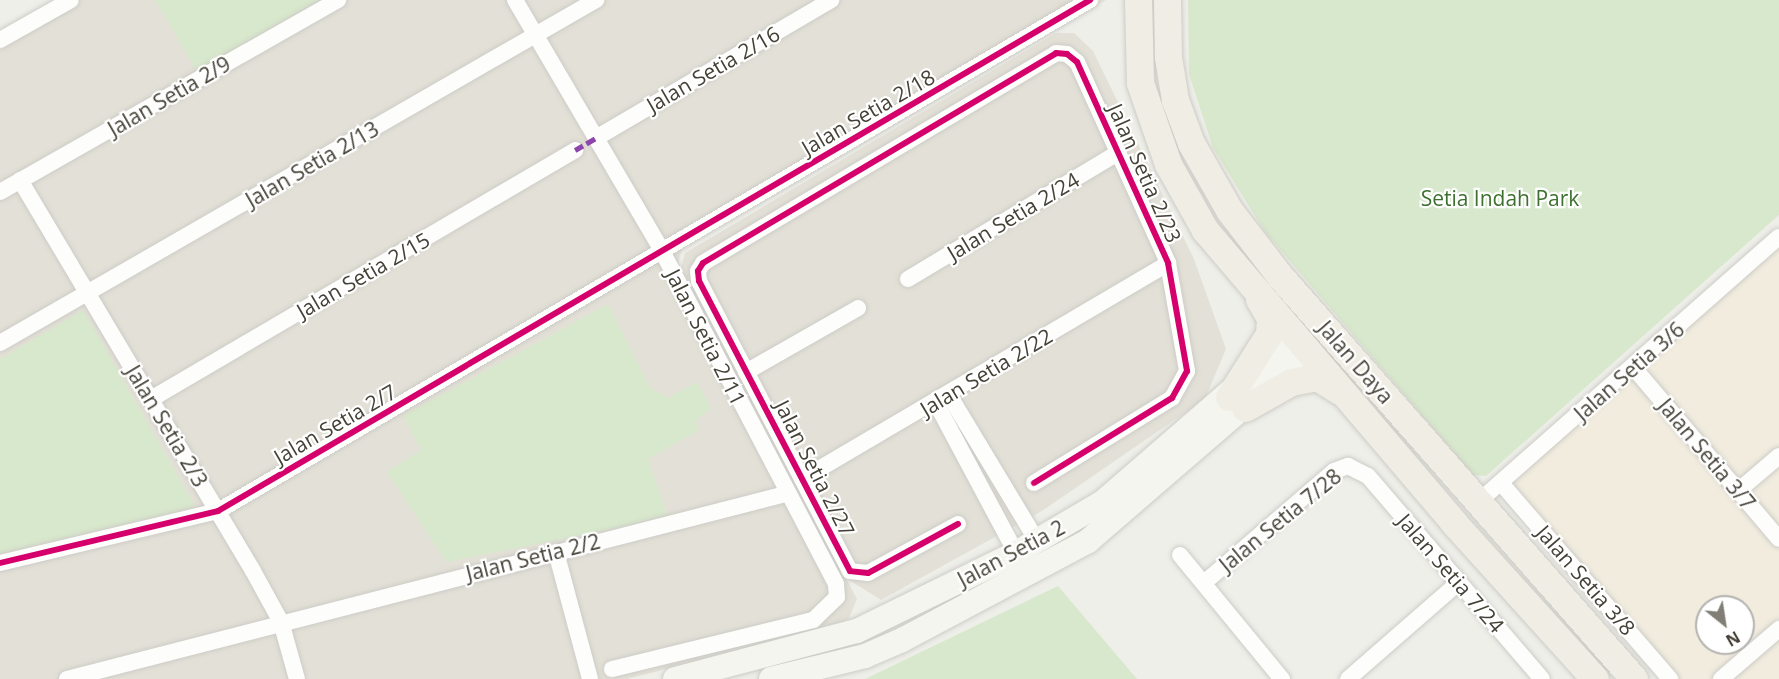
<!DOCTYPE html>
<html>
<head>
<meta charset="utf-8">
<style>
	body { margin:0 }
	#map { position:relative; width:1779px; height:679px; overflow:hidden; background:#efefea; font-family:"Open Sans",sans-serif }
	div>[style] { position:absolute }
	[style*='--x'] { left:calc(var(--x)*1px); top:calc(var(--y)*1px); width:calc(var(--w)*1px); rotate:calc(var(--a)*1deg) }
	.residential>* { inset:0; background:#e3e1d7 }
	.commercial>* { inset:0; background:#f1ecde }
	.green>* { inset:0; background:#d8e8cc }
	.roads { filter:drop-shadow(0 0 2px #cdccc7) drop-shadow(0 0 2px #cdccc7) }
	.street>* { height:16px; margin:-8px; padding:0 8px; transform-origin:8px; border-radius:8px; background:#fdfdfc }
	.secondary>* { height:24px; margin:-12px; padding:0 12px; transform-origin:12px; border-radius:12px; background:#f5f5ef }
	.primary>* { height:27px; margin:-13.5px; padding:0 13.5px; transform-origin:13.5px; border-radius:13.5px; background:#f0eee4 }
	.quiet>* { height:4.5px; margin-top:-2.25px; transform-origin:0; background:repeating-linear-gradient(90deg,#8e44ad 0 9px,transparent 0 13.5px) }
	.cycleway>* { height:6px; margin:-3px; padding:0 3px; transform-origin:3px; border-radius:3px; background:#d6006c }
	span { translate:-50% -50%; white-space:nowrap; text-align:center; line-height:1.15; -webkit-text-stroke:4.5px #fff; paint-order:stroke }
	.street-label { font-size:21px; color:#444136 }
	.park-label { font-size:21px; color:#3e702f }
	.north { position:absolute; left:1695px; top:595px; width:60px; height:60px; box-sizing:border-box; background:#fff; border:2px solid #b4b3af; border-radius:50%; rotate:150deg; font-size:16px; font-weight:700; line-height:24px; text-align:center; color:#444136 }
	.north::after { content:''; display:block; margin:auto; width:21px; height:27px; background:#807e75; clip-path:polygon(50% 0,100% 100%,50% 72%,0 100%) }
</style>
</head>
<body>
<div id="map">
	<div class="residential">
		<div style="clip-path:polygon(55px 0,1106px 0,683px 246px,676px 270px,818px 527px,680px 271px,685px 253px,1056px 33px,1074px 33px,1093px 51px,1194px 259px,1226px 349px,1205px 399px,1042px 511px,881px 600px,846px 578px,857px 599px,849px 618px,839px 624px,627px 679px,0 679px,0 31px)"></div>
	</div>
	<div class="commercial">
		<div style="clip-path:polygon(evenodd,1779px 245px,1779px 679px,1678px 679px,1508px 484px,1779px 245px,1707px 607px,1743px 607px,1743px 643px,1707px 643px,1707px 607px)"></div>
	</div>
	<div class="green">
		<div style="clip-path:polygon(155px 0,323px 0,197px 72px)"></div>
		<div style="clip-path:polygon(1188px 0,1779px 0,1779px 215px,1486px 476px,1473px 475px,1265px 232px,1213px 148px,1189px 74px)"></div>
		<div style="clip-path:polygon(608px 304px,650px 388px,668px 398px,697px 382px,711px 409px,695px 420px,699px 430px,648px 459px,668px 518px,446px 562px,387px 472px,421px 450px,403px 416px)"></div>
		<div style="clip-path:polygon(83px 310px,196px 508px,0 556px,0 359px)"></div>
		<div style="clip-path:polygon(1058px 586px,1137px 679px,865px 679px)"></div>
	</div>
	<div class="roads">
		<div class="street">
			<div style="--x:515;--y:0;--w:291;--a:59.6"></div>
			<div style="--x:662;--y:251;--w:376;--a:62.4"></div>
			<div style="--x:836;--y:584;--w:13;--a:86"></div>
			<div style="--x:837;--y:597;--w:33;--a:136"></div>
			<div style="--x:813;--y:620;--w:207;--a:166.3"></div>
			<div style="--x:0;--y:40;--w:81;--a:-29.4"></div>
			<div style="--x:596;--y:138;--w:273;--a:-30.4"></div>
			<div style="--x:20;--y:180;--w:455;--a:59.2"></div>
			<div style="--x:253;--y:571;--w:58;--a:61.2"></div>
			<div style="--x:281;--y:622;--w:59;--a:74.3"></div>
			<div style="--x:0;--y:192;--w:389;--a:-29.6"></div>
			<div style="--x:908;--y:279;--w:245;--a:-31"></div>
			<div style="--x:0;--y:343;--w:688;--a:-29.92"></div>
			<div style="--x:1634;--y:368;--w:224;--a:49.7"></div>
			<div style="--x:746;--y:372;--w:129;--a:-29.7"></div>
			<div style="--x:949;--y:395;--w:170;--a:58.9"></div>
			<div style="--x:151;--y:399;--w:492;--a:-30.4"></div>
			<div style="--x:936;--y:403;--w:170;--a:61.9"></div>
			<div style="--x:802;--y:479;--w:425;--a:-30.5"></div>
			<div style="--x:1501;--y:483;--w:259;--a:49.2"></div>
			<div style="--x:1738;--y:491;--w:54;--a:-40.5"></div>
			<div style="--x:1477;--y:503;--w:402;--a:-41.4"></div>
			<div style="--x:958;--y:524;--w:102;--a:151.4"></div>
			<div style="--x:868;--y:573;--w:18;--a:-174"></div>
			<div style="--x:850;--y:571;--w:327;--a:-117.5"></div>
			<div style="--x:699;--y:281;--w:10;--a:-96"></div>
			<div style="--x:698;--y:271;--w:9;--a:-58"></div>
			<div style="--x:703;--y:263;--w:411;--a:-30.7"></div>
			<div style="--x:1056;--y:53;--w:11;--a:5"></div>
			<div style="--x:1067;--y:54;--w:13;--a:39"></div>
			<div style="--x:1077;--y:62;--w:221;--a:65.6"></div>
			<div style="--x:1168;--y:263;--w:110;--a:80"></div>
			<div style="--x:1187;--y:371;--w:31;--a:119"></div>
			<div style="--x:1172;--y:398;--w:162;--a:148.4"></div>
			<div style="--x:556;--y:552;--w:131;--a:75"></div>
			<div style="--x:1180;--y:555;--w:161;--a:50.6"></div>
			<div style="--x:0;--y:563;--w:224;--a:-13.4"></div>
			<div style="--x:218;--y:511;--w:1011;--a:-30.37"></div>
			<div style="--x:1205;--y:582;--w:170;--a:-40.7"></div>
			<div style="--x:1334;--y:471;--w:15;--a:-20"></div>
			<div style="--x:1348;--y:466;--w:22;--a:27"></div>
			<div style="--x:1368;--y:476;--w:267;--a:49.4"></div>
			<div style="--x:67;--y:679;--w:742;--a:-14.43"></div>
			<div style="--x:1348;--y:679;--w:146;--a:-41.1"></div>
			<div style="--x:1721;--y:679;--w:77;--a:-40.8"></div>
		</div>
		<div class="secondary">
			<div style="--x:675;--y:679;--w:188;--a:-14.8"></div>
			<div style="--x:857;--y:631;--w:177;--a:-26.1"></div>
			<div style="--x:1016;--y:553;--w:101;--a:-30.4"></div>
			<div style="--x:1103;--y:502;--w:255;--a:-40.9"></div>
			<div style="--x:771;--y:679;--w:97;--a:-13.7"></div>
			<div style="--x:865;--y:656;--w:40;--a:-23.4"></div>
			<div style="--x:902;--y:640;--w:211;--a:-28"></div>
			<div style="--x:1088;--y:541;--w:292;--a:-40.8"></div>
		</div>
		<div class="primary">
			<div style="--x:1138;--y:0;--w:83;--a:88.6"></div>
			<div style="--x:1140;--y:83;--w:86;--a:70.9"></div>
			<div style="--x:1168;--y:164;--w:76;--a:60.7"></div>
			<div style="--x:1205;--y:230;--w:385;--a:49.6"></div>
			<div style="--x:1454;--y:523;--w:210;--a:47.9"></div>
			<div style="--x:1167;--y:0;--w:57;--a:89"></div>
			<div style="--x:1168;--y:57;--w:44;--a:80.8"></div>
			<div style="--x:1175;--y:100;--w:46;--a:69.6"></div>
			<div style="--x:1191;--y:143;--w:77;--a:60.4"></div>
			<div style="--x:1229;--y:210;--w:82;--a:52.4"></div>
			<div style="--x:1279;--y:275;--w:538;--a:48.69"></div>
			<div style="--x:1229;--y:397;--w:75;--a:-57.6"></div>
			<div style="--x:1269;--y:334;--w:16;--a:-86"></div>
			<div style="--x:1270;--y:318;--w:22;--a:-120"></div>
			<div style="--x:1245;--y:408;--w:53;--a:-29.5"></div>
			<div style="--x:1291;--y:382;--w:26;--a:-11"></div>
			<div style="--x:1317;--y:377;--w:28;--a:32"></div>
		</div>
	</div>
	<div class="quiet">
		<div style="--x:575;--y:150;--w:24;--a:-30"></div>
	</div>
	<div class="cycleway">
		<div style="--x:958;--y:524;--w:102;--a:151.4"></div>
		<div style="--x:868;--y:573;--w:18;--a:-174"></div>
		<div style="--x:850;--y:571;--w:327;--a:-117.5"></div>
		<div style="--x:699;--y:281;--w:10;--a:-96"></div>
		<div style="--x:698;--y:271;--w:9;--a:-58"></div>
		<div style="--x:703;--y:263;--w:411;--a:-30.7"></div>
		<div style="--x:1056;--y:53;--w:11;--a:5"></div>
		<div style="--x:1067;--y:54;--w:13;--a:39"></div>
		<div style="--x:1077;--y:62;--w:221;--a:65.6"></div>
		<div style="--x:1168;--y:263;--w:110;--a:80"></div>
		<div style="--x:1187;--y:371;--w:31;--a:119"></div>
		<div style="--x:1172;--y:398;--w:162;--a:148.4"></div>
		<div style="--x:0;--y:563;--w:224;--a:-13.4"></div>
		<div style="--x:218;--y:511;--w:1011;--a:-30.37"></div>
	</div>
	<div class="street-label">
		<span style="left:713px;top:69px;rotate:-30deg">Jalan Setia 2/16</span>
		<span style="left:169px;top:96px;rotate:-30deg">Jalan Setia 2/9</span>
		<span style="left:868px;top:112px;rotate:-30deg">Jalan Setia 2/18</span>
		<span style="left:312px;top:164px;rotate:-30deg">Jalan Setia 2/13</span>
		<span style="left:1145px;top:173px;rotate:66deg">Jalan Setia 2/23</span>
		<span style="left:1013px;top:216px;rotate:-31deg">Jalan Setia 2/24</span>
		<span style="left:363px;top:275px;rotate:-30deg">Jalan Setia 2/15</span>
		<span style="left:706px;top:337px;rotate:63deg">Jalan Setia 2/11</span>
		<span style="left:1356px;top:362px;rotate:49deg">Jalan Daya</span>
		<span style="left:1629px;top:371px;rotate:-41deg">Jalan Setia 3/6</span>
		<span style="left:986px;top:372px;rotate:-31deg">Jalan Setia 2/22</span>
		<span style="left:335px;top:424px;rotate:-30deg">Jalan Setia 2/7</span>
		<span style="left:167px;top:426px;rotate:59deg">Jalan Setia 2/3</span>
		<span style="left:1707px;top:454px;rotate:50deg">Jalan Setia 3/7</span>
		<span style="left:815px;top:468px;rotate:63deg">Jalan Setia 2/27</span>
		<span style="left:1280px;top:520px;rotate:-39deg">Jalan Setia 7/28</span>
		<span style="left:1011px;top:553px;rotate:-28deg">Jalan Setia 2</span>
		<span style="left:533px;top:557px;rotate:-14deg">Jalan Setia 2/2</span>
		<span style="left:1451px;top:573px;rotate:49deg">Jalan Setia 7/24</span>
		<span style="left:1586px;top:580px;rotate:49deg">Jalan Setia 3/8</span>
	</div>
	<div class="park-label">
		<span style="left:1500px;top:198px">Setia Indah Park</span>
	</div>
	<div class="north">N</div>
</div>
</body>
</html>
